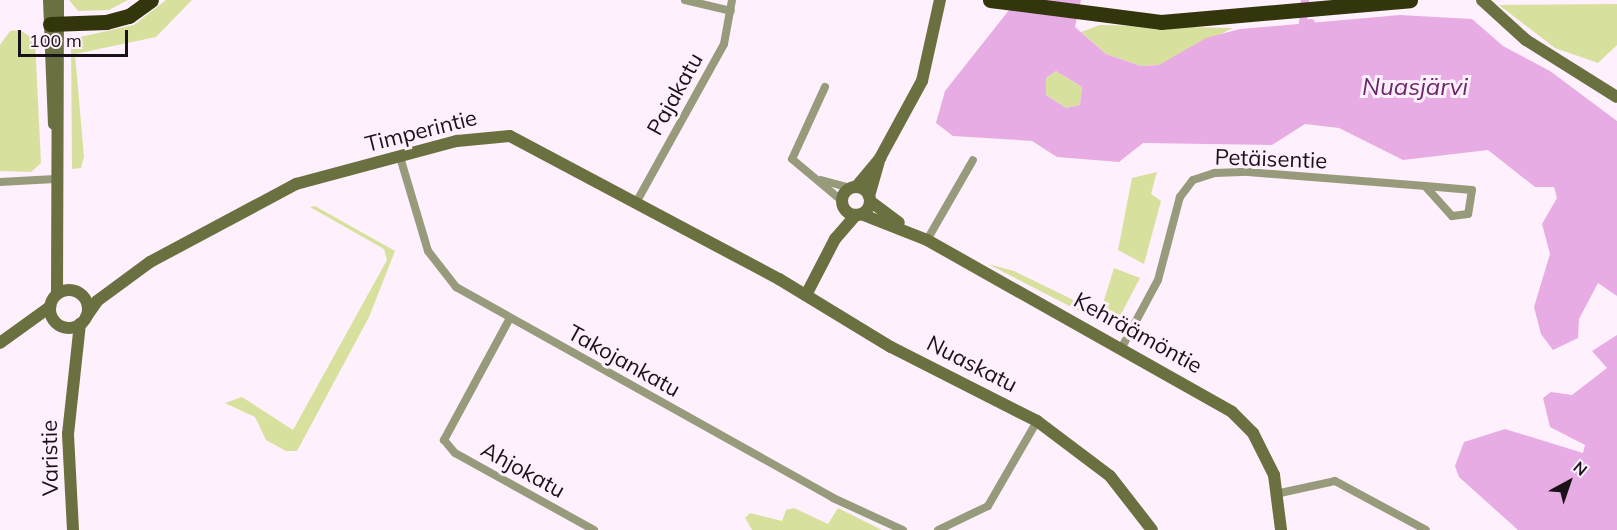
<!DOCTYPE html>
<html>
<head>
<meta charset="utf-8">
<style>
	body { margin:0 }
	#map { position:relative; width:1617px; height:530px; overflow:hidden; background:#fef0fc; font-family:Mulish,sans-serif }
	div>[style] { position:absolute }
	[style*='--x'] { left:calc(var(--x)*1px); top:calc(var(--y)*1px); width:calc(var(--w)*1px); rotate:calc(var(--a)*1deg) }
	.green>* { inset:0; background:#d8e09d }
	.water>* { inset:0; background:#e8ace4 }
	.canal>* { height:8px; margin:-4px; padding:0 4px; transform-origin:4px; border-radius:4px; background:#e8ace4 }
	.street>* { height:8px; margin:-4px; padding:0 4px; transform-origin:4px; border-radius:4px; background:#979b7b }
	.secondary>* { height:12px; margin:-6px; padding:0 6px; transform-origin:6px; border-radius:6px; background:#6b7040 }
	.secondary>.ring { margin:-6px; padding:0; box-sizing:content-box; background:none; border:12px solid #6b7040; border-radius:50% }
	.highway>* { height:15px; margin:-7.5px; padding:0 7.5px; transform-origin:7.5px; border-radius:7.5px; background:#33360c }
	span { translate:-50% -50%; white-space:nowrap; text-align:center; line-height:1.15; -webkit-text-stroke:6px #fef0fc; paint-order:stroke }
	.street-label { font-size:22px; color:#1a1219 }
	.water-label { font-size:24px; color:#6c266a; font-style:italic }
	.north { position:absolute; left:1539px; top:452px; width:60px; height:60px; -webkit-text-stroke:4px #fef0fc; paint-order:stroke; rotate:40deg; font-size:16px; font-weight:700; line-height:24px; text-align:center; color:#1a1219 }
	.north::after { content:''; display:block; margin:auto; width:21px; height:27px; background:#1a1219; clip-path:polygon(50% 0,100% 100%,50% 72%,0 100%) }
	.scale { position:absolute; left:18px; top:30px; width:110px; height:27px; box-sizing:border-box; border:3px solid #1a1219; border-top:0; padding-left:8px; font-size:18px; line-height:21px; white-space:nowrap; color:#1a1219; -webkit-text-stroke:4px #fef0fc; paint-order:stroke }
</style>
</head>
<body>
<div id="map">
	<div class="green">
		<div style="clip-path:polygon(69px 0,128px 0,109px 10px,78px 11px)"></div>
		<div style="clip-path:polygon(166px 0,192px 0,156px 37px,75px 54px,84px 157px,81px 168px,72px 169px,71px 39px,134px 25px)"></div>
		<div style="clip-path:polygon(1617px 4px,1617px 45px,1598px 63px,1555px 48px,1499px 5px)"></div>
		<div style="clip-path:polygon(1100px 25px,1233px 28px,1159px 65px,1141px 66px,1106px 54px,1081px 32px)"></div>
		<div style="clip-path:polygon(20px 30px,35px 40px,41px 163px,31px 172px,0 171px,0 45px,10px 31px)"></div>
		<div style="clip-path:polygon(1056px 71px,1082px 87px,1080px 105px,1066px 108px,1046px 95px,1046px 78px)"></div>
		<div style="clip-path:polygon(1157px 172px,1151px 194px,1161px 201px,1144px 264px,1118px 250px,1132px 178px)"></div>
		<div style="clip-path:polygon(315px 206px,395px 251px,369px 317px,297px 451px,286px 451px,266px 440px,255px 417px,225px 403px,242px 397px,293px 430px,387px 260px,384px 249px,310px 207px)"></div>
		<div style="clip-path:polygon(988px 264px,1014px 271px,1100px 313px,1114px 268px,1140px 278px,1119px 318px,1108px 326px)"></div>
		<div style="clip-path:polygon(794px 508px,828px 524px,838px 508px,882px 530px,752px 530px,745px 518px,750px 513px,782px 521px,786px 510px)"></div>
	</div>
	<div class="water">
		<div style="clip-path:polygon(evenodd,1017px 0,1081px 0,1075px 27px,1106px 54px,1141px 66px,1159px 65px,1206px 38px,1240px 29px,1400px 15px,1472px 19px,1503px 46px,1550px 71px,1617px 121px,1617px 296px,1598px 283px,1579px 319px,1578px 338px,1553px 350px,1541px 334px,1534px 307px,1550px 254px,1542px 224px,1557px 198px,1554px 187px,1535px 187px,1488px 150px,1403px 160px,1339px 128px,1305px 124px,1272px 145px,1143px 143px,1119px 162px,1057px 157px,1032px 141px,953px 136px,936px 123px,945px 91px,1017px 0,1056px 71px,1082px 87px,1080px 105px,1066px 108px,1046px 95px,1046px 78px,1056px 71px)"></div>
		<div style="clip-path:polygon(1617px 335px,1617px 530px,1518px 530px,1459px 477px,1455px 466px,1464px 442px,1505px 429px,1583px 453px,1585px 445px,1550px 427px,1543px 398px,1551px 392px,1572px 395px,1607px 368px,1592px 351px)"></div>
	</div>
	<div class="canal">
		<div style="--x:1305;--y:0;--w:24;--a:95"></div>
		<div style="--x:1303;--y:24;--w:8;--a:-7"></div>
	</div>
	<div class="street">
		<div style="--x:685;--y:0;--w:47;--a:13.4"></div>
		<div style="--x:825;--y:87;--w:79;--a:114.6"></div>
		<div style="--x:792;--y:159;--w:65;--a:40"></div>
		<div style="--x:400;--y:157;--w:98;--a:73.4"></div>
		<div style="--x:428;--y:251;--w:46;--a:52.1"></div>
		<div style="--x:456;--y:287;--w:432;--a:29.2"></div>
		<div style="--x:833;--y:498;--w:77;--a:24.6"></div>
		<div style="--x:821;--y:180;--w:31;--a:15"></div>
		<div style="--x:0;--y:182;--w:55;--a:-3.1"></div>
		<div style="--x:637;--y:201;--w:179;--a:-61"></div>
		<div style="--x:724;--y:44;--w:45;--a:-79.7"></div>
		<div style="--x:927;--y:240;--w:92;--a:-60.1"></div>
		<div style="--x:510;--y:318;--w:139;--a:118.4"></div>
		<div style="--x:444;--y:440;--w:17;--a:50"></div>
		<div style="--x:455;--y:453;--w:159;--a:29"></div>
		<div style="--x:1122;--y:347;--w:76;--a:-61.8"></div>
		<div style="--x:1158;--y:280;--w:86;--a:-75.2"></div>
		<div style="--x:1180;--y:197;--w:21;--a:-53"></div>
		<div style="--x:1193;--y:180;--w:23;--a:-18"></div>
		<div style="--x:1215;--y:173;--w:33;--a:-2"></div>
		<div style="--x:1248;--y:172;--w:178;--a:4.5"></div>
		<div style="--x:1425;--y:186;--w:47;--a:4.9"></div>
		<div style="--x:1472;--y:190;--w:24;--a:99"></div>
		<div style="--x:1468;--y:214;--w:16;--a:173"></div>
		<div style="--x:1452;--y:216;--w:40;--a:-132"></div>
		<div style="--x:1280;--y:493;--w:56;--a:-12.3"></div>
		<div style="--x:1335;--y:481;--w:103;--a:28.3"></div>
		<div style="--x:938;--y:530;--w:55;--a:-25.6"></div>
		<div style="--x:988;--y:506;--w:98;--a:-60"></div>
	</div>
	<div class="secondary">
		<div style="--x:49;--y:0;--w:124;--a:87.7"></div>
		<div style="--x:1482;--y:0;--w:59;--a:42.3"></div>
		<div style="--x:1526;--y:40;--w:107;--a:32.1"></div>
		<div style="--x:856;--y:187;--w:38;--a:-50"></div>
		<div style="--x:880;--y:158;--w:88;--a:-61.4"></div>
		<div style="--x:922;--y:81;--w:83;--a:-77.5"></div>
		<div class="ring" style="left:842px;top:187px;width:16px;height:16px"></div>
		<div style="--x:869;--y:196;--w:35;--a:-74"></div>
		<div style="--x:870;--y:201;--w:36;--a:37"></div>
		<div style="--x:861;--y:214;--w:71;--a:21.5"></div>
		<div style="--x:927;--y:240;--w:350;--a:29.4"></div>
		<div style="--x:1232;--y:412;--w:30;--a:45"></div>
		<div style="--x:1253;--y:433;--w:47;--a:63.4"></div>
		<div style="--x:1274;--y:475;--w:55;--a:82.7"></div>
		<div class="ring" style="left:50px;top:290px;width:26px;height:26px"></div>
		<div style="--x:57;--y:294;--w:294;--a:-89.8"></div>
		<div style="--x:806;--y:295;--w:63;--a:-62.6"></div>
		<div style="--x:835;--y:239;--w:32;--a:-49"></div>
		<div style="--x:86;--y:317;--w:19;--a:-55"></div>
		<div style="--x:97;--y:301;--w:66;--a:-36.3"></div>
		<div style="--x:150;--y:262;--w:166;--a:-28.1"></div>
		<div style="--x:296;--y:184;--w:167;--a:-15"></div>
		<div style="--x:457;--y:141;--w:53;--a:-5.4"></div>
		<div style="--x:510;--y:136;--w:305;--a:28"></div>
		<div style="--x:779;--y:279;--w:131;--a:31.3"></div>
		<div style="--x:891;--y:347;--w:164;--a:26.9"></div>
		<div style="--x:1037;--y:421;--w:91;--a:37"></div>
		<div style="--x:1110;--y:476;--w:68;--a:52.1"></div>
		<div style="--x:0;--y:343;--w:62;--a:-35.8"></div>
		<div style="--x:73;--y:530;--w:96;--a:-93"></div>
		<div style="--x:68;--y:434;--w:111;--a:-83.8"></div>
	</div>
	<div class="highway">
		<div style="--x:990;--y:0;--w:172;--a:7.3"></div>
		<div style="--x:1161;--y:22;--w:250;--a:-5"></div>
		<div style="--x:50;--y:24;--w:56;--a:-2"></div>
		<div style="--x:106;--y:22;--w:24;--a:-15"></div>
		<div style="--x:129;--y:16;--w:27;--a:-36"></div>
	</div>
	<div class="street-label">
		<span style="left:675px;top:94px;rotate:-61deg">Pajakatu</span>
		<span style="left:421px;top:131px;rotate:-14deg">Timperintie</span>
		<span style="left:1271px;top:159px;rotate:2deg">Petäisentie</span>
		<span style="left:1138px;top:333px;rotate:29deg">Kehräämöntie</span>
		<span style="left:624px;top:361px;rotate:29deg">Takojankatu</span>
		<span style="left:972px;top:364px;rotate:27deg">Nuaskatu</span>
		<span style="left:50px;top:458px;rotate:-91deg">Varistie</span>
		<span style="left:523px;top:470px;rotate:29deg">Ahjokatu</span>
	</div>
	<div class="water-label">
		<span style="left:1415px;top:87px">Nuasjärvi</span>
	</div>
	<div class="north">N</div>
	<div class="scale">100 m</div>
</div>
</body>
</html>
